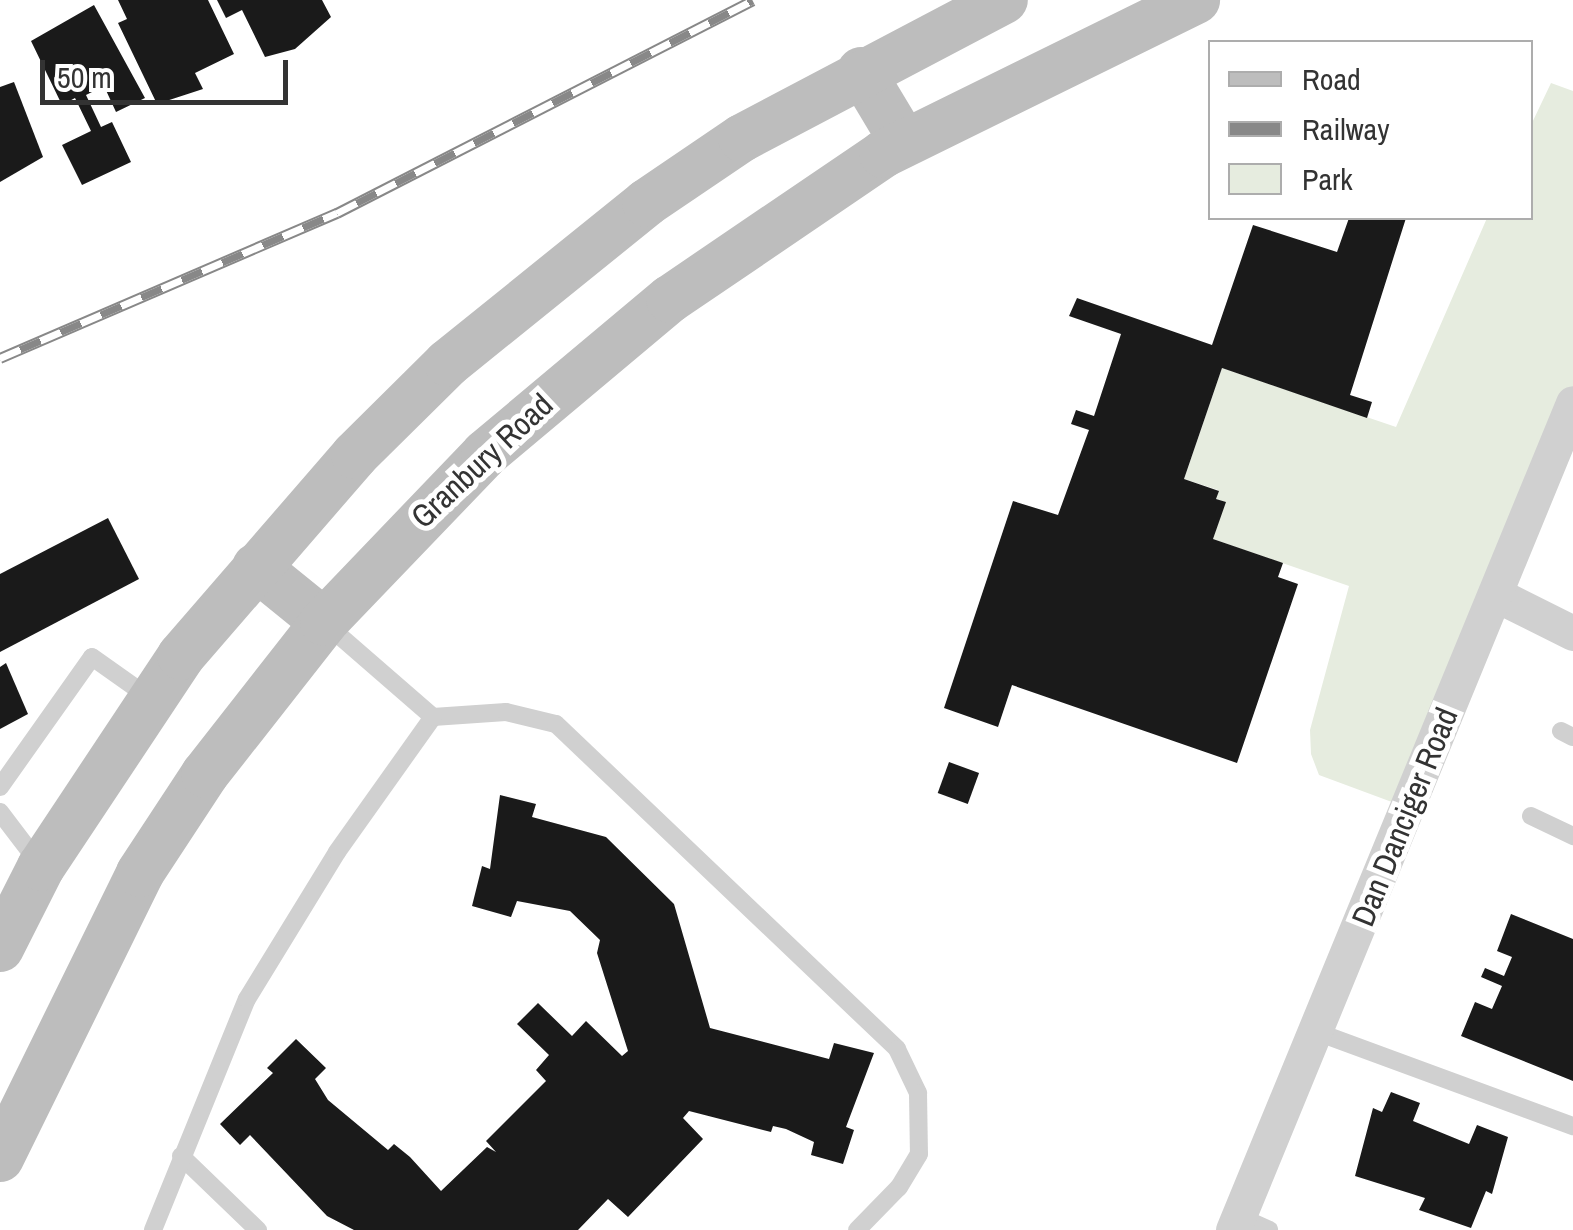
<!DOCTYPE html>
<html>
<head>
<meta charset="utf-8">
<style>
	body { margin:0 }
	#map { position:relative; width:1573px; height:1230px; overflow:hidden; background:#fff; font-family:"Archivo Narrow",sans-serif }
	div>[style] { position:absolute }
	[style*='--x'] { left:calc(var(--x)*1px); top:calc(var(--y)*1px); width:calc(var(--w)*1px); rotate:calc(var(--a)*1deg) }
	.green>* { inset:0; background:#e6ecdf }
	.building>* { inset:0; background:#1a1a1a; transform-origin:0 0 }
	.service>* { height:18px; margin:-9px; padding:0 9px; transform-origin:9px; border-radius:9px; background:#d0d0d0 }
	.minor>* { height:35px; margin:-17.5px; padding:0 17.5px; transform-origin:17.5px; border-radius:17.5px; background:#d0d0d0 }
	.secondary>* { height:48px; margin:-24px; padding:0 24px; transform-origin:24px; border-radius:24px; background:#bdbdbd }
	.rail>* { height:11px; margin-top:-5.5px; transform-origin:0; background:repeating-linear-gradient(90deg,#fff 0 22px,#888 0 44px); box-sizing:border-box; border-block:2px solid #888 }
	span { translate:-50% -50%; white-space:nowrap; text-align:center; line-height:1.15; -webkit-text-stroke:10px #fff; paint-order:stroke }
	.street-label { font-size:32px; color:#333 }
	.legend { position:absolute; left:1208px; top:40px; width:325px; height:180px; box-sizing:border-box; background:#fff; border:2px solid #adadad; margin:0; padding:12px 18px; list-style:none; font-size:30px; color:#333 }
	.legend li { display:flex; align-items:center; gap:20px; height:50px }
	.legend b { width:50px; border:2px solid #adadad }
	.scale { position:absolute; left:40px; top:60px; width:248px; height:45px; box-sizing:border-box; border:5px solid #333; border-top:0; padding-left:12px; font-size:30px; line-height:35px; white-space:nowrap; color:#333; -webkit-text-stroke:8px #fff; paint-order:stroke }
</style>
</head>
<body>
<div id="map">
	<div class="green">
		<div style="clip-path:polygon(1551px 83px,1573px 91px,1573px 398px,1408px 808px,1319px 775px,1311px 754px,1310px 730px,1349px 586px,1213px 539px,1225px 502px,1216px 499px,1218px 490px,1184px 479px,1222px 368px,1396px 427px,1487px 218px,1530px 218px,1531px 125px)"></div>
	</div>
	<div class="building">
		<div style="clip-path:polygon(118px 0,208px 0,234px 54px,195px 73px,203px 89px,157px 104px,118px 23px,127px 19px)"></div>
		<div style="clip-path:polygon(217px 0,322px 0,331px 17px,295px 49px,265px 57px,242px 10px,226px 18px)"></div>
		<div style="clip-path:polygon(94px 5px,145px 98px,116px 112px,104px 86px,86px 95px,101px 127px,112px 122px,131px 162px,82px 185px,62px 145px,91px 131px,75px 98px,62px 105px,31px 41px)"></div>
		<div style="clip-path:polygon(14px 82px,43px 157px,0 182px,0 87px)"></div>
		<div style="clip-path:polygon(1349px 218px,1406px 218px,1350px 395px,1372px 402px,1367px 418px,1222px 368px,1184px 479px,1219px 491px,1216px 499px,1226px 502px,1213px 539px,1283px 563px,1278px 577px,1298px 584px,1237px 763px,1012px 685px,998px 727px,944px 708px,1013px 501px,1058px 515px,1089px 430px,1071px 424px,1076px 410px,1094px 416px,1121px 334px,1069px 316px,1077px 298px,1212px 345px,1253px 225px,1337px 252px)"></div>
		<div style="clip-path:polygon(108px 518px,139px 579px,0 652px,0 574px)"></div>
		<div style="clip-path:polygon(6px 663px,28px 714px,0 729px,0 667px)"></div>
		<div style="left:949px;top:762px;width:32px;height:33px;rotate:20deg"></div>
		<div style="clip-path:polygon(500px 795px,536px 804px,532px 817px,606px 837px,674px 904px,710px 1028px,829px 1059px,834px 1043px,874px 1053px,846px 1127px,854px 1130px,843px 1164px,811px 1155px,814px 1142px,786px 1129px,773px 1126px,771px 1132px,689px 1111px,683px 1118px,703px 1139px,628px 1217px,608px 1199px,578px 1230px,354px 1230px,327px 1216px,250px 1135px,240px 1145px,220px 1124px,273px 1073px,267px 1068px,296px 1039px,326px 1068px,315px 1079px,328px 1100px,388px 1150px,394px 1144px,410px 1157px,441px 1191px,487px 1147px,496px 1152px,486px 1141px,546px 1081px,536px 1070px,549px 1055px,517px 1024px,538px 1003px,572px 1036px,586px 1021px,622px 1056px,628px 1051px,597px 953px,600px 940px,570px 911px,517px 901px,511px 917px,472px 906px,482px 866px,490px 869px)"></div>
		<div style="clip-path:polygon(1511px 914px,1573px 939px,1573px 1081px,1461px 1036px,1475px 1002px,1492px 1009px,1502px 986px,1481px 977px,1485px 968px,1504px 976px,1512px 957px,1497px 951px)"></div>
		<div style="clip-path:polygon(1391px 1092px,1420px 1103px,1413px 1121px,1469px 1144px,1477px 1125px,1508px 1137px,1492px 1194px,1486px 1191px,1471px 1228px,1419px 1210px,1425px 1198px,1355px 1176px,1373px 1108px,1382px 1112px)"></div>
	</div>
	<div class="service">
		<div style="--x:433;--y:717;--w:73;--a:-3.9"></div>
		<div style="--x:506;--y:712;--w:51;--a:13.5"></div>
		<div style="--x:556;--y:724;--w:471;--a:43.6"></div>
		<div style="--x:897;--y:1049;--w:49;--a:64.5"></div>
		<div style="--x:918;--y:1093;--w:61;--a:89.1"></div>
		<div style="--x:919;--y:1154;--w:39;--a:121"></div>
		<div style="--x:899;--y:1187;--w:60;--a:134.3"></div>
		<div style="--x:1561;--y:731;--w:13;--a:27"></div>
		<div style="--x:0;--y:787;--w:159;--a:-54.7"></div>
		<div style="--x:92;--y:657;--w:71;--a:35.3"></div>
		<div style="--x:0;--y:812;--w:63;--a:52.8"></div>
		<div style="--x:1531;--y:816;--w:47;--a:25.5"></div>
		<div style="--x:1317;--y:1032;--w:273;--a:20.2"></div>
		<div style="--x:181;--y:1156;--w:107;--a:43.9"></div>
		<div style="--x:1238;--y:1216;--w:34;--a:24"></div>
		<div style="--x:153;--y:1230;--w:249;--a:-67.9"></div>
		<div style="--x:247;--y:999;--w:172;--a:-58.5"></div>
		<div style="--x:337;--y:852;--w:166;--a:-54.6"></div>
		<div style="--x:433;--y:717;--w:143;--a:-139"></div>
	</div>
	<div class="minor">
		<div style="--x:1495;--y:594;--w:87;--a:26.6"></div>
		<div style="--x:1233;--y:1230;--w:894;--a:-67.65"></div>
	</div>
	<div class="secondary">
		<div style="--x:861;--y:71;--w:82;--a:59"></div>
		<div style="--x:256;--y:567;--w:87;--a:39"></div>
		<div style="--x:0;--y:948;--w:91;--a:-63.2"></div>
		<div style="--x:41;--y:867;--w:253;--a:-56.4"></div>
		<div style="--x:181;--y:656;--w:266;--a:-49.1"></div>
		<div style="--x:355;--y:455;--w:131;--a:-44.7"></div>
		<div style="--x:448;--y:363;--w:255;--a:-38.9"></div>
		<div style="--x:646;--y:203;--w:116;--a:-34.1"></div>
		<div style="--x:742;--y:138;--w:296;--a:-27.8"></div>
		<div style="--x:0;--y:1158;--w:318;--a:-63.8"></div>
		<div style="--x:140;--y:873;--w:118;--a:-56.7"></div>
		<div style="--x:205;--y:774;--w:193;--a:-51.9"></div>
		<div style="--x:324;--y:622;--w:233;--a:-46.2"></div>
		<div style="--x:485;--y:454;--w:241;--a:-40"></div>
		<div style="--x:670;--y:299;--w:258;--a:-34.2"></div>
		<div style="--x:883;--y:154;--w:349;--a:-26.2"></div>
	</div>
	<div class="rail">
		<div style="--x:0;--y:358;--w:367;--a:-23.3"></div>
		<div style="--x:337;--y:213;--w:467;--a:-27.1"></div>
	</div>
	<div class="street-label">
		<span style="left:482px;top:461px;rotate:-43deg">Granbury Road</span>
		<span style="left:1405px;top:817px;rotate:-68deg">Dan Danciger Road</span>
	</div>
	<ul class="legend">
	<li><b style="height:12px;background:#bdbdbd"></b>Road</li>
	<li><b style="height:12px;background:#888"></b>Railway</li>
	<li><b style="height:28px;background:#e6ecdf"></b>Park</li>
	</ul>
	<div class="scale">50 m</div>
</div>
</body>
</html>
